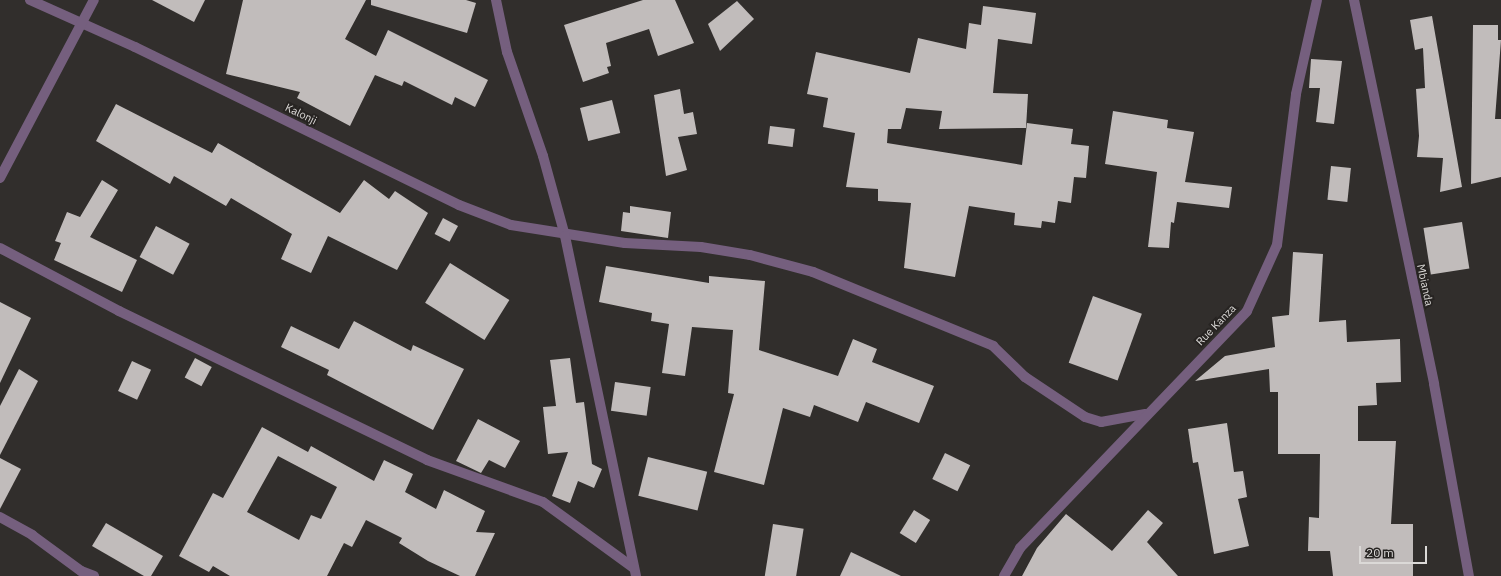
<!DOCTYPE html>
<html>
<head>
<meta charset="utf-8">
<style>
	body { margin:0 }
	#map { position:relative; width:1501px; height:576px; overflow:hidden; background:#312e2c; font-family:"IBM Plex Sans",sans-serif }
	div>[style] { position:absolute }
	[style*='--x'] { left:calc(var(--x)*1px); top:calc(var(--y)*1px); width:calc(var(--w)*1px); rotate:calc(var(--a)*1deg) }
	.building>* { inset:0; background:#c1bcbb; transform-origin:0 0 }
	.minor>* { height:10px; margin:-5px; padding:0 5px; transform-origin:5px; border-radius:5px; background:#755f7e }
	span { translate:-50% -50%; white-space:nowrap; text-align:center; line-height:1.15; -webkit-text-stroke:4px #272422; paint-order:stroke }
	.street-label { font-size:11px; color:#dbd9d7 }
	.scale { position:absolute; left:1359px; top:546px; width:68px; height:18px; box-sizing:border-box; border:2px solid #dbd9d7; border-top:0; padding-left:5px; font-size:12px; line-height:14px; white-space:nowrap; color:#dbd9d7; -webkit-text-stroke:3px #272422; paint-order:stroke }
</style>
</head>
<body>
<div id="map">
	<div class="building">
		<div style="clip-path:polygon(152px 0,205px 0,194px 22px)"></div>
		<div style="clip-path:polygon(243px 0,366px 0,345px 39px,376px 56px,388px 30px,488px 80px,475px 107px,455px 97px,452px 105px,404px 81px,402px 86px,375px 75px,350px 126px,297px 98px,300px 92px,226px 74px)"></div>
		<div style="clip-path:polygon(371px 0,466px 0,476px 3px,467px 33px,371px 5px)"></div>
		<div style="clip-path:polygon(643px 0,675px 0,694px 43px,658px 56px,649px 29px,606px 43px,611px 66px,607px 67px,609px 73px,583px 82px,564px 25px)"></div>
		<div style="clip-path:polygon(737px 1px,754px 19px,720px 51px,708px 24px)"></div>
		<div style="clip-path:polygon(983px 6px,1036px 13px,1032px 44px,998px 39px,993px 93px,1028px 94px,1026px 128px,939px 129px,942px 111px,906px 108px,901px 129px,888px 129px,887px 143px,1022px 165px,1027px 123px,1073px 129px,1071px 144px,1089px 146px,1086px 178px,1074px 177px,1071px 203px,1058px 201px,1055px 223px,1042px 221px,1041px 228px,1014px 225px,1015px 213px,969px 206px,955px 277px,904px 268px,911px 203px,878px 201px,878px 189px,846px 187px,855px 133px,823px 127px,828px 98px,807px 94px,816px 52px,910px 73px,918px 38px,966px 49px,969px 23px,981px 25px)"></div>
		<div style="clip-path:polygon(1432px 16px,1462px 187px,1440px 192px,1443px 158px,1417px 157px,1419px 136px,1416px 89px,1425px 88px,1423px 48px,1415px 50px,1410px 20px)"></div>
		<div style="clip-path:polygon(1473px 25px,1498px 25px,1498px 40px,1501px 40px,1495px 119px,1501px 119px,1501px 177px,1471px 184px)"></div>
		<div style="clip-path:polygon(1311px 59px,1342px 61px,1334px 124px,1316px 122px,1320px 88px,1309px 88px)"></div>
		<div style="clip-path:polygon(680px 89px,684px 114px,693px 112px,697px 134px,678px 137px,687px 170px,666px 176px,654px 95px)"></div>
		<div style="left:612px;top:100px;width:34px;height:33px;rotate:76deg"></div>
		<div style="clip-path:polygon(116px 104px,212px 153px,218px 143px,340px 213px,364px 180px,389px 199px,395px 191px,428px 213px,397px 270px,328px 236px,311px 273px,281px 259px,292px 234px,231px 198px,226px 206px,174px 176px,170px 184px,96px 141px)"></div>
		<div style="clip-path:polygon(1113px 111px,1168px 120px,1167px 128px,1194px 132px,1185px 182px,1232px 187px,1229px 208px,1177px 202px,1174px 223px,1171px 222px,1169px 248px,1148px 247px,1157px 172px,1105px 164px)"></div>
		<div style="left:770px;top:126px;width:25px;height:18px;rotate:7deg"></div>
		<div style="left:1331px;top:166px;width:20px;height:34px;rotate:6deg"></div>
		<div style="clip-path:polygon(102px 180px,118px 190px,90px 237px,137px 260px,122px 292px,54px 260px,61px 243px,55px 241px,67px 212px,80px 217px)"></div>
		<div style="clip-path:polygon(630px 206px,671px 212px,668px 238px,621px 231px,623px 212px,630px 213px)"></div>
		<div style="left:443px;top:218px;width:17px;height:18px;rotate:28deg"></div>
		<div style="left:1462px;top:222px;width:47px;height:39px;rotate:81deg"></div>
		<div style="left:156px;top:226px;width:38px;height:35px;rotate:28deg"></div>
		<div style="clip-path:polygon(1293px 252px,1323px 254px,1319px 322px,1346px 320px,1347px 342px,1400px 339px,1401px 382px,1376px 383px,1377px 405px,1358px 406px,1358px 441px,1396px 441px,1391px 524px,1413px 524px,1413px 576px,1333px 576px,1330px 551px,1308px 551px,1309px 517px,1319px 518px,1320px 454px,1278px 454px,1278px 392px,1270px 392px,1269px 369px,1195px 381px,1225px 356px,1275px 347px,1272px 317px,1289px 315px)"></div>
		<div style="left:450px;top:263px;width:70px;height:47px;rotate:32deg"></div>
		<div style="clip-path:polygon(606px 266px,709px 283px,709px 276px,765px 281px,759px 350px,838px 376px,853px 339px,877px 349px,872px 362px,934px 386px,919px 423px,866px 402px,858px 422px,814px 405px,810px 417px,783px 408px,764px 485px,714px 472px,734px 394px,728px 393px,733px 330px,692px 327px,685px 376px,662px 373px,669px 324px,651px 321px,652px 313px,599px 302px)"></div>
		<div style="left:1093px;top:296px;width:52px;height:71px;rotate:20deg"></div>
		<div style="clip-path:polygon(0 302px,31px 318px,0 383px)"></div>
		<div style="clip-path:polygon(354px 321px,411px 351px,413px 345px,464px 369px,433px 430px,327px 375px,329px 370px,281px 347px,291px 326px,339px 349px)"></div>
		<div style="left:195px;top:358px;width:19px;height:22px;rotate:28deg"></div>
		<div style="clip-path:polygon(570px 358px,576px 403px,584px 402px,592px 464px,602px 469px,594px 488px,578px 481px,570px 503px,552px 496px,568px 452px,548px 454px,543px 407px,556px 406px,550px 360px)"></div>
		<div style="left:132px;top:361px;width:21px;height:33px;rotate:25deg"></div>
		<div style="clip-path:polygon(19px 369px,38px 381px,0 455px,0 406px)"></div>
		<div style="left:615px;top:382px;width:36px;height:29px;rotate:8deg"></div>
		<div style="clip-path:polygon(478px 419px,520px 441px,505px 468px,489px 460px,481px 473px,456px 461px)"></div>
		<div style="clip-path:polygon(1227px 423px,1234px 472px,1243px 471px,1247px 497px,1238px 499px,1249px 546px,1214px 554px,1198px 462px,1193px 463px,1188px 429px)"></div>
		<div style="clip-path:polygon(evenodd,262px 427px,308px 452px,311px 446px,374px 481px,384px 460px,413px 474px,405px 492px,436px 509px,444px 490px,485px 511px,476px 532px,495px 533px,475px 576px,460px 576px,428px 561px,399px 543px,402px 538px,366px 520px,352px 547px,344px 543px,327px 576px,230px 576px,213px 566px,209px 572px,179px 556px,213px 493px,223px 498px,262px 427px,278px 456px,337px 487px,321px 519px,311px 515px,299px 540px,247px 512px,278px 456px)"></div>
		<div style="left:945px;top:453px;width:28px;height:29px;rotate:26deg"></div>
		<div style="left:648px;top:457px;width:61px;height:40px;rotate:14deg"></div>
		<div style="clip-path:polygon(0 458px,21px 469px,0 509px)"></div>
		<div style="left:914px;top:510px;width:19px;height:27px;rotate:32deg"></div>
		<div style="clip-path:polygon(1148px 510px,1163px 523px,1147px 542px,1178px 576px,1022px 576px,1037px 548px,1066px 514px,1112px 551px)"></div>
		<div style="clip-path:polygon(106px 523px,163px 556px,151px 576px,144px 576px,92px 546px)"></div>
		<div style="left:773px;top:524px;width:31px;height:53px;rotate:9deg"></div>
		<div style="clip-path:polygon(851px 552px,901px 576px,840px 576px)"></div>
	</div>
	<div class="minor">
		<div style="--x:30;--y:0;--w:115;--a:24.1"></div>
		<div style="--x:135;--y:47;--w:360;--a:26"></div>
		<div style="--x:459;--y:205;--w:56;--a:21"></div>
		<div style="--x:511;--y:225;--w:115;--a:9"></div>
		<div style="--x:625;--y:243;--w:76;--a:3"></div>
		<div style="--x:701;--y:247;--w:50;--a:9.3"></div>
		<div style="--x:750;--y:255;--w:65;--a:15.1"></div>
		<div style="--x:813;--y:272;--w:195;--a:22.3"></div>
		<div style="--x:993;--y:346;--w:45;--a:44.1"></div>
		<div style="--x:1025;--y:377;--w:72;--a:33.7"></div>
		<div style="--x:1085;--y:417;--w:17;--a:17"></div>
		<div style="--x:1101;--y:422;--w:45;--a:-10.3"></div>
		<div style="--x:496;--y:0;--w:53;--a:78.1"></div>
		<div style="--x:507;--y:52;--w:110;--a:70.9"></div>
		<div style="--x:543;--y:156;--w:83;--a:74.6"></div>
		<div style="--x:565;--y:236;--w:347;--a:78.2"></div>
		<div style="--x:1354;--y:0;--w:392;--a:78.2"></div>
		<div style="--x:1434;--y:384;--w:195;--a:79.7"></div>
		<div style="--x:0;--y:178;--w:201;--a:-62.2"></div>
		<div style="--x:0;--y:248;--w:135;--a:27.9"></div>
		<div style="--x:119;--y:311;--w:342;--a:25.8"></div>
		<div style="--x:427;--y:460;--w:123;--a:19.9"></div>
		<div style="--x:543;--y:502;--w:112;--a:36"></div>
		<div style="--x:0;--y:517;--w:37;--a:29"></div>
		<div style="--x:32;--y:535;--w:61;--a:36.3"></div>
		<div style="--x:81;--y:571;--w:14;--a:21"></div>
		<div style="--x:1004;--y:576;--w:32;--a:-60"></div>
		<div style="--x:1020;--y:548;--w:328;--a:-46.2"></div>
		<div style="--x:1247;--y:311;--w:72;--a:-65.6"></div>
		<div style="--x:1277;--y:245;--w:152;--a:-82.8"></div>
		<div style="--x:1296;--y:94;--w:96;--a:-77.4"></div>
	</div>
	<div class="street-label">
		<span style="left:301px;top:114px;rotate:26deg">Kalonji</span>
		<span style="left:1425px;top:285px;rotate:78deg">Mbianda</span>
		<span style="left:1216px;top:325px;rotate:-46deg">Rue Kanza</span>
	</div>
	<div class="scale">20 m</div>
</div>
</body>
</html>
